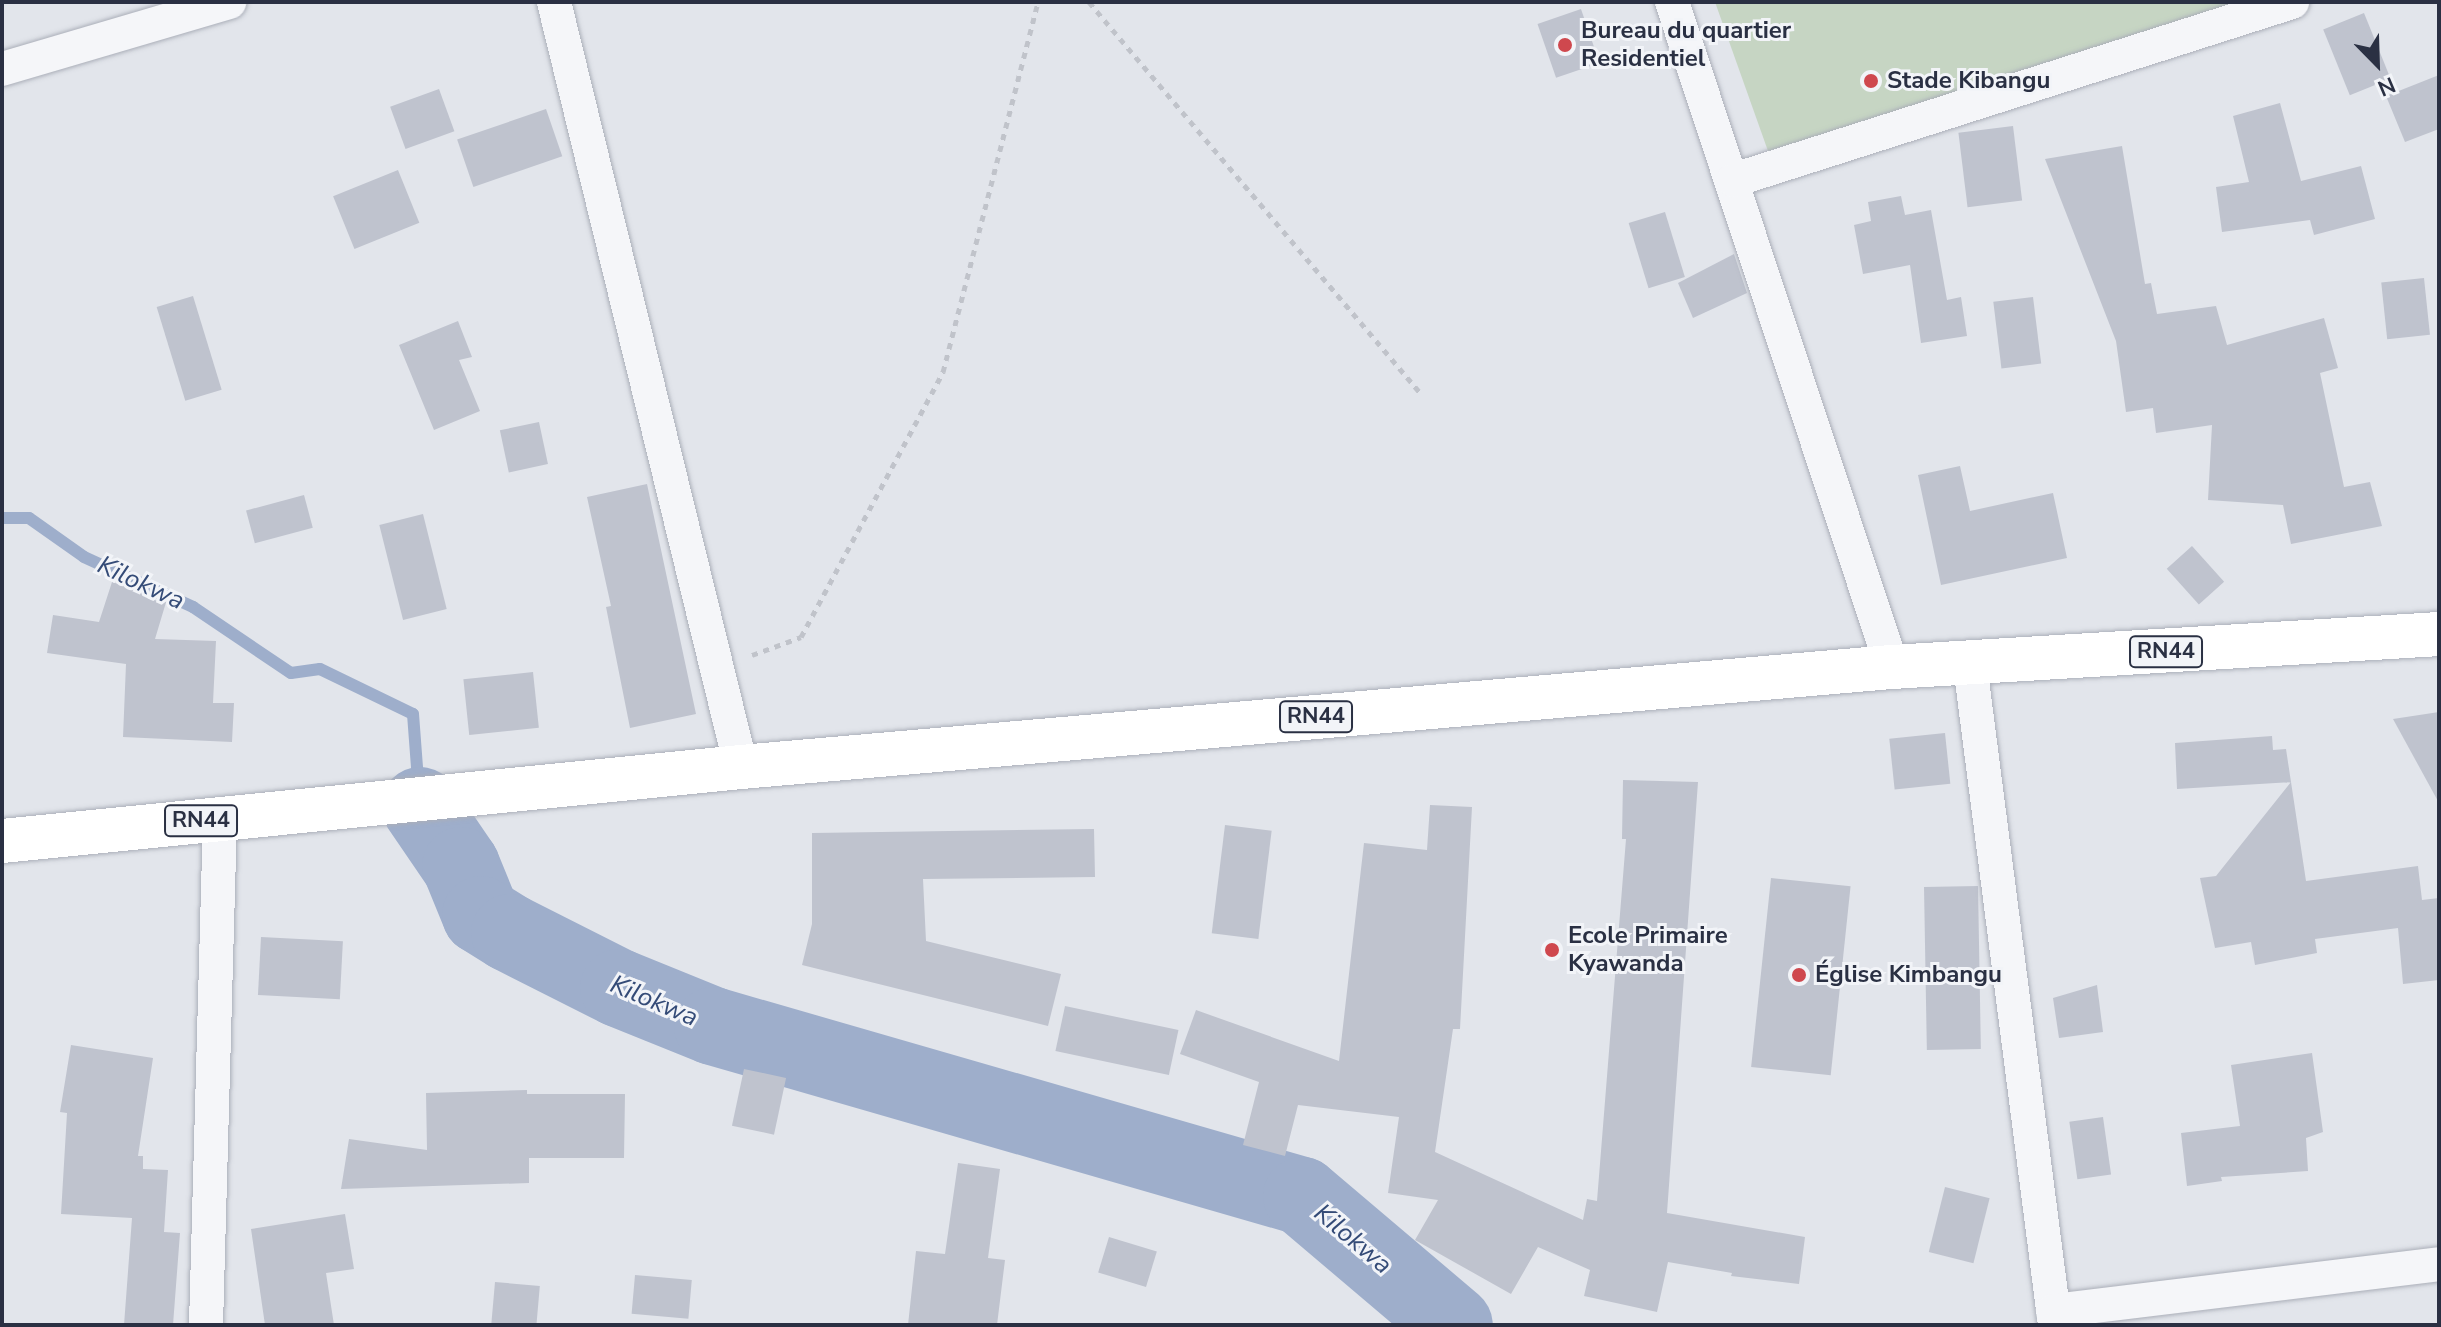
<!DOCTYPE html>
<html>
<head>
<meta charset="utf-8">
<style>
	body { margin:0 }
	#map { position:relative; width:2441px; height:1327px; overflow:hidden; background:#e2e5eb; font-family:"Nunito Sans",sans-serif }
	div>[style] { position:absolute }
	[style*='--x'] { left:calc(var(--x)*1px); top:calc(var(--y)*1px); width:calc(var(--w)*1px); rotate:calc(var(--a)*1deg) }
	.green>* { inset:0; background:#c6d5c3 }
	.stream>* { height:12px; margin:-6px; padding:0 6px; transform-origin:6px; border-radius:6px; background:#9eaecb }
	.river>* { height:78px; margin:-39px; padding:0 39px; transform-origin:39px; border-radius:39px; background:#9eaecb }
	.building>* { inset:0; background:#bfc3ce; transform-origin:0 0 }
	.path>* { height:5px; margin-top:-2.5px; transform-origin:0; background:repeating-linear-gradient(90deg,#c0c3ca 0 6px,transparent 0 12px) }
	.roads { filter:drop-shadow(0 0 2px #abafb9) drop-shadow(0 0 2px #abafb9) }
	.street>* { height:34px; margin:-17px; padding:0 17px; transform-origin:17px; border-radius:17px; background:#f5f6f9 }
	.primary>* { height:44px; margin:-22px; padding:0 22px; transform-origin:22px; border-radius:22px; background:#fff }
	.dots>* { width:22px; height:22px; translate:-50% -50%; box-sizing:border-box; border:4px solid #f2f4f8; border-radius:50% }
	span { translate:-50% -50%; white-space:nowrap; text-align:center; line-height:1.15; -webkit-text-stroke:6px #f2f4f8; paint-order:stroke }
	.shield-label span { padding:2px 6px; background:#f2f4f8; border:2px solid; border-radius:6px; -webkit-text-stroke-width:0 }
	.shield-label { font-size:22px; color:#2a3043; font-weight:700 }
	.poi-label { font-size:24px; color:#2a3043; font-weight:700 }
	.left { translate:0 -50%; text-align:left }
	.water-label { font-size:26px; color:#344b77; font-style:italic }
	.frame { position:absolute; inset:0; border:4px solid #2a3043; pointer-events:none }
	.north { position:absolute; left:2337px; top:24px; width:80px; height:80px; -webkit-text-stroke:6px #f2f4f8; paint-order:stroke; rotate:157deg; font-size:22px; font-weight:700; line-height:32px; text-align:center; color:#2a3043 }
	.north::after { content:''; display:block; margin:auto; width:28px; height:36px; background:#2a3043; clip-path:polygon(50% 0,100% 100%,50% 72%,0 100%) }
</style>
</head>
<body>
<div id="map">
	<div class="green">
		<div style="clip-path:polygon(1715px 2px,2227px 2px,2230px 10px,1768px 151px)"></div>
	</div>
	<div class="stream">
		<div style="--x:2;--y:518;--w:27;--a:0"></div>
		<div style="--x:29;--y:518;--w:67;--a:35.3"></div>
		<div style="--x:84;--y:557;--w:120;--a:24.6"></div>
		<div style="--x:193;--y:607;--w:118;--a:34"></div>
		<div style="--x:291;--y:673;--w:29;--a:-8"></div>
		<div style="--x:320;--y:669;--w:103;--a:25.8"></div>
		<div style="--x:413;--y:714;--w:79;--a:85.7"></div>
	</div>
	<div class="river">
		<div style="--x:420;--y:806;--w:73;--a:55.7"></div>
		<div style="--x:461;--y:866;--w:53;--a:67.8"></div>
		<div style="--x:481;--y:915;--w:34;--a:32"></div>
		<div style="--x:510;--y:933;--w:122;--a:26.8"></div>
		<div style="--x:619;--y:988;--w:101;--a:22"></div>
		<div style="--x:713;--y:1026;--w:613;--a:16.1"></div>
		<div style="--x:1302;--y:1196;--w:199;--a:40.3"></div>
	</div>
	<div class="building">
		<div style="left:1581px;top:9px;width:57px;height:46px;rotate:71deg"></div>
		<div style="left:2364px;top:13px;width:71px;height:44px;rotate:68deg"></div>
		<div style="clip-path:polygon(2439px 75px,2439px 129px,2405px 142px,2386px 96px)"></div>
		<div style="left:439px;top:89px;width:45px;height:52px;rotate:70deg"></div>
		<div style="clip-path:polygon(2280px 103px,2301px 181px,2361px 166px,2375px 219px,2314px 235px,2310px 220px,2222px 232px,2216px 187px,2249px 182px,2233px 116px)"></div>
		<div style="left:546px;top:109px;width:50px;height:94px;rotate:71deg"></div>
		<div style="left:2013px;top:126px;width:75px;height:55px;rotate:83deg"></div>
		<div style="clip-path:polygon(2122px 146px,2145px 284px,2151px 283px,2157px 314px,2216px 306px,2227px 345px,2324px 318px,2338px 368px,2320px 373px,2344px 487px,2370px 482px,2382px 526px,2291px 544px,2283px 505px,2208px 500px,2212px 425px,2156px 433px,2153px 408px,2126px 412px,2116px 341px,2045px 159px)"></div>
		<div style="left:398px;top:170px;width:57px;height:70px;rotate:68deg"></div>
		<div style="clip-path:polygon(1901px 196px,1905px 215px,1931px 210px,1947px 300px,1961px 297px,1967px 336px,1921px 343px,1910px 265px,1863px 274px,1854px 225px,1871px 221px,1868px 202px)"></div>
		<div style="left:1665px;top:212px;width:68px;height:38px;rotate:73deg"></div>
		<div style="clip-path:polygon(1734px 254px,1747px 293px,1693px 318px,1678px 283px)"></div>
		<div style="left:2424px;top:278px;width:57px;height:43px;rotate:84deg"></div>
		<div style="left:193px;top:296px;width:98px;height:38px;rotate:73deg"></div>
		<div style="left:2033px;top:297px;width:67px;height:40px;rotate:83deg"></div>
		<div style="clip-path:polygon(458px 321px,472px 357px,459px 360px,480px 411px,434px 430px,399px 345px)"></div>
		<div style="left:539px;top:422px;width:43px;height:40px;rotate:78deg"></div>
		<div style="clip-path:polygon(1960px 466px,1970px 511px,2053px 493px,2067px 558px,1941px 585px,1918px 475px)"></div>
		<div style="clip-path:polygon(647px 484px,696px 714px,630px 728px,606px 607px,611px 606px,587px 497px)"></div>
		<div style="left:304px;top:495px;width:34px;height:60px;rotate:75deg"></div>
		<div style="left:423px;top:514px;width:98px;height:45px;rotate:76deg"></div>
		<div style="left:2192px;top:546px;width:48px;height:34px;rotate:48deg"></div>
		<div style="clip-path:polygon(112px 582px,167px 599px,155px 639px,216px 641px,213px 703px,234px 703px,232px 742px,123px 737px,126px 664px,47px 653px,53px 615px,99px 622px)"></div>
		<div style="left:533px;top:672px;width:56px;height:70px;rotate:84deg"></div>
		<div style="clip-path:polygon(2439px 712px,2439px 803px,2393px 719px)"></div>
		<div style="left:1945px;top:733px;width:51px;height:56px;rotate:84deg"></div>
		<div style="clip-path:polygon(2272px 736px,2273px 750px,2286px 749px,2306px 881px,2418px 866px,2422px 900px,2439px 898px,2439px 980px,2403px 984px,2398px 928px,2315px 939px,2317px 953px,2255px 965px,2251px 942px,2215px 948px,2200px 878px,2216px 876px,2291px 782px,2177px 789px,2175px 743px)"></div>
		<div style="clip-path:polygon(1623px 780px,1698px 782px,1667px 1213px,1805px 1237px,1799px 1284px,1731px 1276px,1732px 1273px,1668px 1262px,1657px 1312px,1584px 1296px,1590px 1270px,1538px 1247px,1511px 1294px,1415px 1240px,1438px 1200px,1388px 1193px,1399px 1117px,1298px 1105px,1285px 1156px,1243px 1145px,1259px 1082px,1180px 1054px,1196px 1010px,1339px 1061px,1364px 843px,1427px 850px,1430px 805px,1472px 807px,1460px 1029px,1453px 1029px,1435px 1152px,1583px 1220px,1587px 1199px,1597px 1201px,1626px 839px,1622px 839px)"></div>
		<div style="left:1225px;top:825px;width:47px;height:109px;rotate:7deg"></div>
		<div style="clip-path:polygon(1094px 829px,1095px 877px,923px 879px,926px 941px,1061px 974px,1048px 1026px,802px 965px,812px 924px,812px 833px)"></div>
		<div style="left:1771px;top:878px;width:80px;height:190px;rotate:6deg"></div>
		<div style="left:1978px;top:886px;width:163px;height:54px;rotate:89deg"></div>
		<div style="left:261px;top:937px;width:82px;height:58px;rotate:3deg"></div>
		<div style="clip-path:polygon(2097px 985px,2103px 1032px,2059px 1038px,2053px 998px)"></div>
		<div style="left:1065px;top:1006px;width:116px;height:46px;rotate:12deg"></div>
		<div style="clip-path:polygon(71px 1045px,153px 1058px,138px 1156px,143px 1156px,143px 1169px,168px 1170px,164px 1232px,180px 1233px,173px 1325px,124px 1325px,132px 1218px,61px 1214px,67px 1113px,60px 1112px)"></div>
		<div style="clip-path:polygon(2312px 1053px,2323px 1132px,2306px 1138px,2308px 1171px,2221px 1177px,2222px 1181px,2187px 1186px,2181px 1133px,2240px 1126px,2231px 1065px)"></div>
		<div style="left:744px;top:1069px;width:43px;height:58px;rotate:12deg"></div>
		<div style="clip-path:polygon(527px 1090px,527px 1094px,625px 1094px,624px 1158px,529px 1158px,529px 1183px,341px 1189px,349px 1139px,427px 1150px,426px 1093px)"></div>
		<div style="left:2103px;top:1117px;width:58px;height:34px;rotate:82deg"></div>
		<div style="clip-path:polygon(958px 1163px,1000px 1169px,988px 1258px,1005px 1260px,997px 1325px,908px 1325px,916px 1251px,945px 1254px)"></div>
		<div style="left:1945px;top:1187px;width:46px;height:67px;rotate:14deg"></div>
		<div style="clip-path:polygon(345px 1214px,354px 1269px,326px 1273px,334px 1325px,265px 1325px,251px 1229px)"></div>
		<div style="left:1109px;top:1237px;width:50px;height:37px;rotate:17deg"></div>
		<div style="left:635px;top:1275px;width:57px;height:39px;rotate:5deg"></div>
		<div style="left:495px;top:1282px;width:45px;height:43px;rotate:5deg"></div>
	</div>
	<div class="path">
		<div style="--x:1089;--y:2;--w:515;--a:49.72"></div>
		<div style="--x:752;--y:655;--w:52;--a:-20.2"></div>
		<div style="--x:801;--y:637;--w:301;--a:-61.8"></div>
		<div style="--x:943;--y:372;--w:382;--a:-75.6"></div>
	</div>
	<div class="roads">
		<div class="street">
			<div style="--x:554;--y:2;--w:788;--a:76.26"></div>
			<div style="--x:1672;--y:2;--w:700;--a:71.69"></div>
			<div style="--x:2;--y:69;--w:237;--a:-16.4"></div>
			<div style="--x:1734;--y:180;--w:586;--a:-17.69"></div>
			<div style="--x:1970;--y:665;--w:665;--a:82.66"></div>
			<div style="--x:2053;--y:1311;--w:389;--a:-6.9"></div>
			<div style="--x:206;--y:1325;--w:506;--a:-88.42"></div>
		</div>
		<div class="primary">
			<div style="--x:2;--y:841;--w:743;--a:-5.72"></div>
			<div style="--x:741;--y:767;--w:1155;--a:-4.97"></div>
			<div style="--x:1892;--y:667;--w:548;--a:-3.45"></div>
		</div>
	</div>
	<div class="dots">
		<div style="left:1565px;top:45px;background:#cf484e"></div>
		<div style="left:1871px;top:81px;background:#cf484e"></div>
		<div style="left:1552px;top:950px;background:#cf484e"></div>
		<div style="left:1799px;top:975px;background:#cf484e"></div>
	</div>
	<div class="shield-label">
		<span style="left:2166px;top:652px">RN44</span>
		<span style="left:1316px;top:717px">RN44</span>
		<span style="left:201px;top:821px">RN44</span>
	</div>
	<div class="poi-label">
		<span class="left" style="left:1581px;top:45px">Bureau du quartier<br>Residentiel</span>
		<span class="left" style="left:1887px;top:81px">Stade Kibangu</span>
		<span class="left" style="left:1568px;top:950px">Ecole Primaire<br>Kyawanda</span>
		<span class="left" style="left:1815px;top:975px">Église Kimbangu</span>
	</div>
	<div class="water-label">
		<span style="left:141px;top:583px;rotate:25deg">Kilokwa</span>
		<span style="left:654px;top:1001px;rotate:23deg">Kilokwa</span>
		<span style="left:1353px;top:1239px;rotate:40deg">Kilokwa</span>
	</div>
	<div class="frame"></div>
	<div class="north">N</div>
</div>
</body>
</html>
